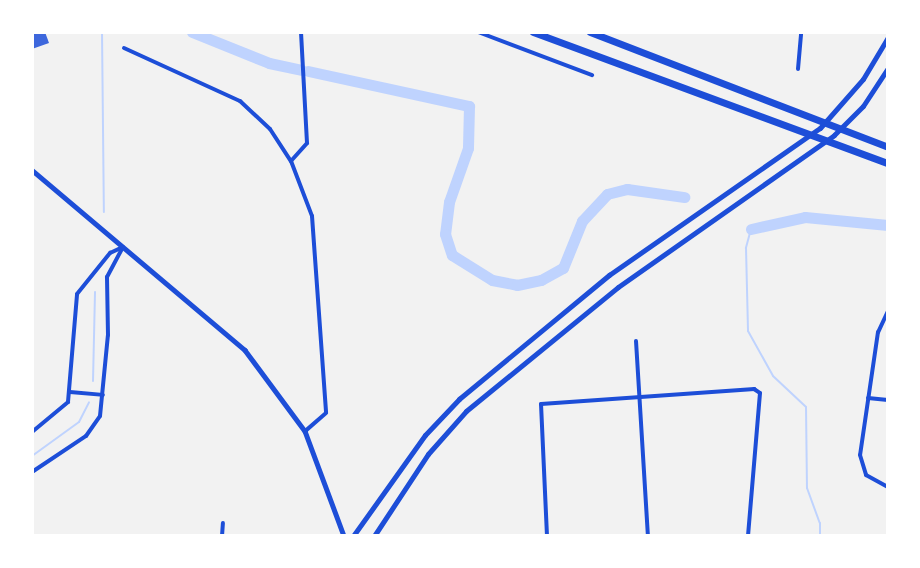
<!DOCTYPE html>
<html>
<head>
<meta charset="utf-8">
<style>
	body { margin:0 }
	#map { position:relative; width:920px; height:568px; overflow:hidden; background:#f2f2f2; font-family:Karla,sans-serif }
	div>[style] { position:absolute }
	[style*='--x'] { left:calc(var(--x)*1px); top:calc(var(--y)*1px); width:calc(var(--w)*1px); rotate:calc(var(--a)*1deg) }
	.stream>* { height:2px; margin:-1px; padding:0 1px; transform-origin:1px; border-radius:1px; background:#bfd3fe }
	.river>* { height:11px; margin:-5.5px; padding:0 5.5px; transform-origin:5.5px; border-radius:5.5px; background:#bfd3fe }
	.building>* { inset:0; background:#3d67dc }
	.minor>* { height:4px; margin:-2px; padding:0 2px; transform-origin:2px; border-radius:2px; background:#1d4ed8 }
	.tertiary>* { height:4.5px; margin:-2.25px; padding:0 2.25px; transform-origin:2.25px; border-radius:2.25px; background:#1d4ed8 }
	.secondary>* { height:5px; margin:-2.5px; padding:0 2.5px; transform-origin:2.5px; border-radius:2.5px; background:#1d4ed8 }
	.motorway>* { height:7px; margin:-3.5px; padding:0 3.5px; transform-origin:3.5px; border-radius:3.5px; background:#1d4ed8 }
	span { translate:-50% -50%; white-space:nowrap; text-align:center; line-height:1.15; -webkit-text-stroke:4.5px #fff; paint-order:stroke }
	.frame { position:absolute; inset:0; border:34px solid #fff; pointer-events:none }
</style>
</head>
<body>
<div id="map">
	<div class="stream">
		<div style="--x:102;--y:32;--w:180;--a:89.4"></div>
		<div style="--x:751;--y:229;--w:20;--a:105"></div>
		<div style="--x:746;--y:248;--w:83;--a:88.6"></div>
		<div style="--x:748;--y:331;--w:51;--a:60.9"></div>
		<div style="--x:773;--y:376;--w:45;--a:43.2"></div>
		<div style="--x:806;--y:407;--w:81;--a:89.3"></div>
		<div style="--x:807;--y:488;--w:37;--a:70"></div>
		<div style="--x:820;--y:523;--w:13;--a:90"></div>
		<div style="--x:93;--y:381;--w:89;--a:-88.7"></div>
		<div style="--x:32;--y:456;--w:58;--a:-35.9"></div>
		<div style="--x:79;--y:422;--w:22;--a:-63"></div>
	</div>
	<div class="river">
		<div style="--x:192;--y:32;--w:83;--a:21.9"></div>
		<div style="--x:269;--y:63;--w:33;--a:12"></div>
		<div style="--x:308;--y:71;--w:165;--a:12.3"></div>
		<div style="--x:469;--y:106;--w:42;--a:91.4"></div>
		<div style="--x:468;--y:148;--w:57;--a:109.4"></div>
		<div style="--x:449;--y:202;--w:32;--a:97"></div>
		<div style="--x:445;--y:234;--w:22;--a:72"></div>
		<div style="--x:452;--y:255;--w:47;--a:32"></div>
		<div style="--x:492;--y:280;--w:25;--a:11"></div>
		<div style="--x:517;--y:285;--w:25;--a:-12"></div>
		<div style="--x:541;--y:280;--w:25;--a:-29"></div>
		<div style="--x:563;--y:268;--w:51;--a:-68"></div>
		<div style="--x:582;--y:221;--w:37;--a:-47"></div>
		<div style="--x:607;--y:194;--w:21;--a:-14"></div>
		<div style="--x:627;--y:189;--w:58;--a:8"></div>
		<div style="--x:751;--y:229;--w:55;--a:-12.5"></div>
		<div style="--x:805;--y:217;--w:83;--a:5.5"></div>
	</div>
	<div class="building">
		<div style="clip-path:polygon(32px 32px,45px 32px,49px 43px,32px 49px)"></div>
	</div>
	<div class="minor">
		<div style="--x:478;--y:32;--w:122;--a:20.7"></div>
		<div style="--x:124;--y:48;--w:128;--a:24.6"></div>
		<div style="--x:240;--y:101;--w:41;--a:43"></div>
		<div style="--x:270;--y:129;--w:38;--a:57"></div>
		<div style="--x:291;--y:161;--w:59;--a:69.1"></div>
		<div style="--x:312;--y:216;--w:197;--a:85.9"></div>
		<div style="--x:326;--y:413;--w:28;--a:139"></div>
		<div style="--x:798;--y:69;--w:37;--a:-85"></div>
		<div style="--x:291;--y:161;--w:24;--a:-48"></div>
		<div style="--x:307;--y:143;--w:111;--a:-93.1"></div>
		<div style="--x:888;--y:311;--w:23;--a:115"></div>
		<div style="--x:878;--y:332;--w:124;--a:98.3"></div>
		<div style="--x:860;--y:455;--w:21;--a:73"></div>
		<div style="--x:866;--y:475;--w:25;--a:29"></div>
		<div style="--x:636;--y:341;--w:195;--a:86.5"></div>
		<div style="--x:70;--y:392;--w:33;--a:5"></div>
		<div style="--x:868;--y:398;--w:20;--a:6"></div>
		<div style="--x:32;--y:432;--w:47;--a:-39.8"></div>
		<div style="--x:68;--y:402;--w:108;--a:-85.2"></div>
		<div style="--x:77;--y:294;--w:53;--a:-51.2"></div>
		<div style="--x:110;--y:253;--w:14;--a:-25"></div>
		<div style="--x:32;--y:472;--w:65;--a:-33.7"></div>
		<div style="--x:86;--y:436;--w:24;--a:-55"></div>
		<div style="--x:100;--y:416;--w:81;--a:-84.4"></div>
		<div style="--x:108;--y:335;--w:58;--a:-91"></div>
		<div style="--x:107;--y:277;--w:34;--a:-62"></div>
		<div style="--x:222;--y:536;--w:13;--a:-86"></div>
		<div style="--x:547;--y:536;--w:132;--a:-92.6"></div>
		<div style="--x:541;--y:404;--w:214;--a:-4"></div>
		<div style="--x:754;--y:389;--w:7;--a:34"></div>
		<div style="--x:760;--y:393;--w:144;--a:94.8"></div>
	</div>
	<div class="tertiary">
		<div style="--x:32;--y:170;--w:279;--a:40.2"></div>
		<div style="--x:245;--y:350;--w:101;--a:53.5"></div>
		<div style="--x:305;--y:431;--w:112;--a:69.6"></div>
	</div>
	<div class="secondary">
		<div style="--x:353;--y:536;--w:124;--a:-54.5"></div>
		<div style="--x:425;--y:435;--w:50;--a:-46.6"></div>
		<div style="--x:459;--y:399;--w:195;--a:-39.6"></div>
		<div style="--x:609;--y:275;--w:257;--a:-34.9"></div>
		<div style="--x:820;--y:128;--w:65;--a:-48.7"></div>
		<div style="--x:863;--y:79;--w:49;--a:-59.2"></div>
		<div style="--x:374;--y:536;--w:98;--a:-56.6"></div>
		<div style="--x:428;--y:454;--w:57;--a:-48.5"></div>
		<div style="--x:466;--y:411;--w:196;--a:-39.2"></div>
		<div style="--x:618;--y:287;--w:264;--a:-35.1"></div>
		<div style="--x:834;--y:135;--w:41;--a:-45"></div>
		<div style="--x:863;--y:106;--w:45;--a:-56.7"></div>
	</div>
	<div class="motorway">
		<div style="--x:533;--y:32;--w:378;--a:20.3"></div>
		<div style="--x:590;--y:32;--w:319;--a:21.1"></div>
	</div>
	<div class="frame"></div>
</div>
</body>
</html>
